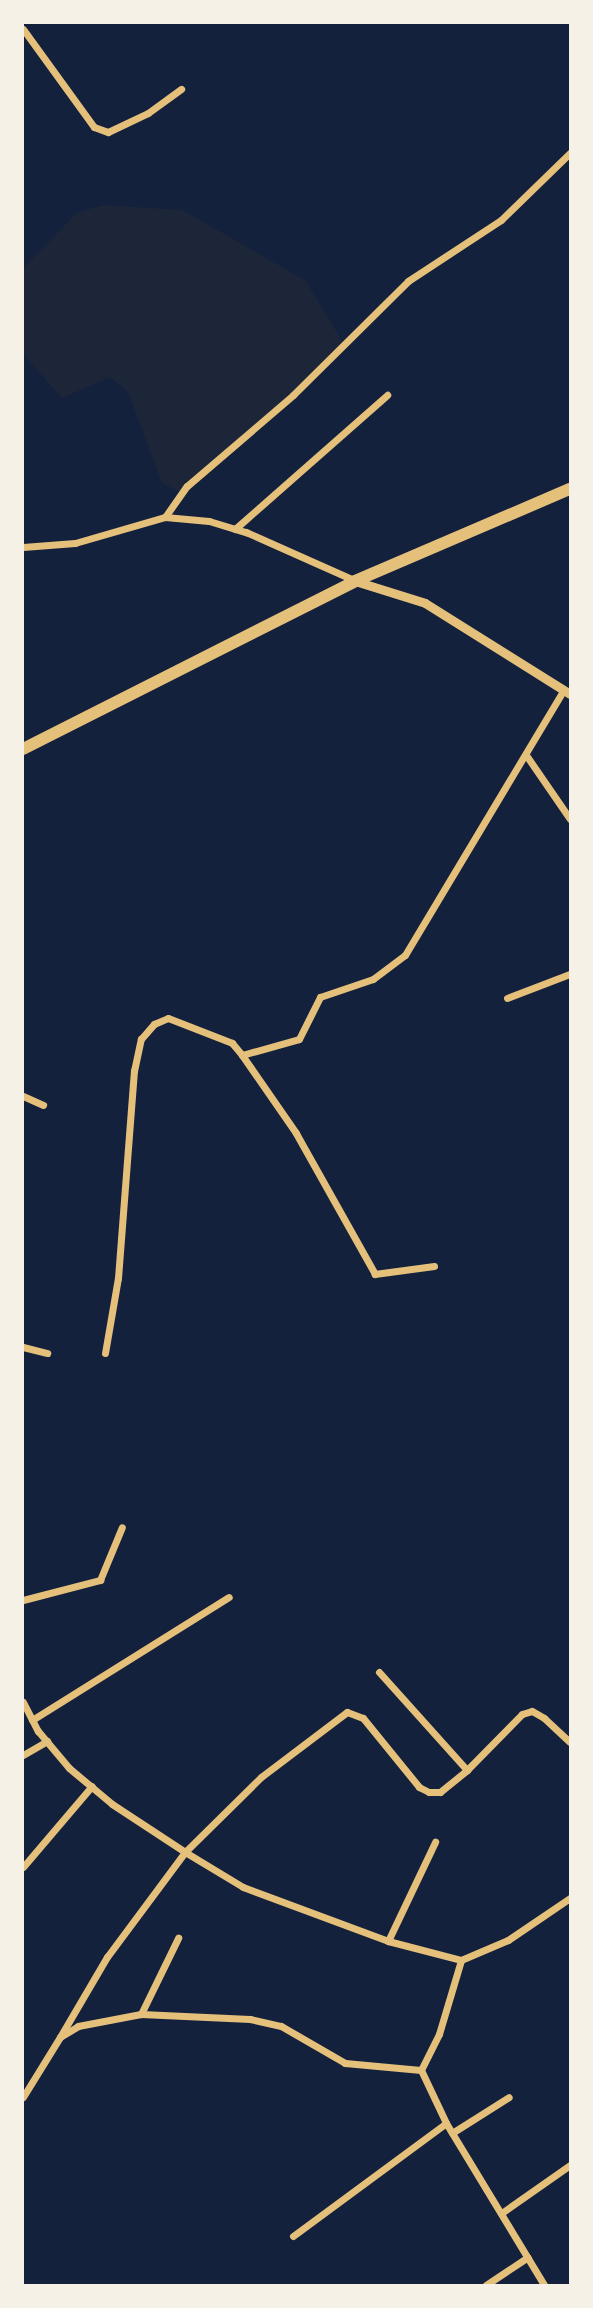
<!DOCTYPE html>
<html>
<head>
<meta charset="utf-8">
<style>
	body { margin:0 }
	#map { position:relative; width:593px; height:2308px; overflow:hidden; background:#14213d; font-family:Roboto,sans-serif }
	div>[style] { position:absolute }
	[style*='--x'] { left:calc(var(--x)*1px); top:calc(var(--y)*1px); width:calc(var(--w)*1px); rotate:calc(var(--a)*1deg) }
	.green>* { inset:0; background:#1d2539 }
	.minor>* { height:7px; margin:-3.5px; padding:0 3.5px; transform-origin:3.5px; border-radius:3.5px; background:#e5c07b }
	.tertiary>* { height:9px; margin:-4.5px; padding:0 4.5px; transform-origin:4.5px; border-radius:4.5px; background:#e5c07b }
	.primary>* { height:12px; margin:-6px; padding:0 6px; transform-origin:6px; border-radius:6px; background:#e5c07b }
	span { translate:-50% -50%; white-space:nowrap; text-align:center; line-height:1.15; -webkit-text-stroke:5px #f6f1e7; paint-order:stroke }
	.frame { position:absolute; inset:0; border:24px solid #f6f1e7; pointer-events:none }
</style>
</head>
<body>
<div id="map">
	<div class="green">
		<div style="clip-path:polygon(104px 205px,182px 210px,305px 280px,344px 344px,182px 493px,162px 483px,128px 392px,110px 377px,62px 398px,23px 354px,23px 268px,78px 212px)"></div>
	</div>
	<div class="minor">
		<div style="--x:23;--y:29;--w:121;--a:54.1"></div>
		<div style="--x:94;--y:127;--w:15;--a:20"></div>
		<div style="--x:108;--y:132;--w:44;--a:-25.4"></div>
		<div style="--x:148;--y:113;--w:41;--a:-36"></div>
		<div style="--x:165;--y:517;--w:38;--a:-55"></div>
		<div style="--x:187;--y:486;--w:140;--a:-40.6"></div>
		<div style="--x:293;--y:395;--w:162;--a:-44.7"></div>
		<div style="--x:408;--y:281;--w:111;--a:-33.3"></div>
		<div style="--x:501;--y:220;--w:96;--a:-44.2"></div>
		<div style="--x:235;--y:529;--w:203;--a:-41.4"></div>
		<div style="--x:23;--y:547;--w:52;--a:-4.4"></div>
		<div style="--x:75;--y:543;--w:94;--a:-16.1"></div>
		<div style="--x:165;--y:517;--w:44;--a:5.2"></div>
		<div style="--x:209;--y:521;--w:39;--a:17"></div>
		<div style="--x:246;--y:532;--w:118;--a:24"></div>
		<div style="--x:526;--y:755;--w:78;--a:55.5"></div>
		<div style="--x:507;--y:998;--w:67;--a:-20.9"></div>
		<div style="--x:23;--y:1096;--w:22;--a:24"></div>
		<div style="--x:434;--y:1266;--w:60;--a:172.3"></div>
		<div style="--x:375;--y:1274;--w:162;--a:-119.3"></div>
		<div style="--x:296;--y:1133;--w:95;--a:-124.7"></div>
		<div style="--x:242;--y:1055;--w:59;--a:-15.7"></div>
		<div style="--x:299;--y:1039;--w:47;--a:-63.4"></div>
		<div style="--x:320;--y:997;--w:56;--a:-18.8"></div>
		<div style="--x:373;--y:979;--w:40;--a:-37"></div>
		<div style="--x:405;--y:955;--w:308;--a:-59.1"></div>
		<div style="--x:23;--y:1347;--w:25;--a:14"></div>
		<div style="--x:105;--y:1353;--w:76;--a:-80.2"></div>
		<div style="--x:118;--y:1278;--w:208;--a:-85.6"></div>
		<div style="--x:134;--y:1071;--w:33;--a:-78"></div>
		<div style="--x:141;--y:1039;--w:20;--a:-49"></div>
		<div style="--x:154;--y:1024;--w:15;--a:-23"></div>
		<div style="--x:168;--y:1018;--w:69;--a:21.3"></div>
		<div style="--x:232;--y:1043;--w:16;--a:50"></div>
		<div style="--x:23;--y:1600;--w:80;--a:-14.6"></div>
		<div style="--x:100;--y:1580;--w:57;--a:-67.5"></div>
		<div style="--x:379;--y:1672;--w:132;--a:48.1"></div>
		<div style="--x:23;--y:1702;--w:33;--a:63"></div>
		<div style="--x:38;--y:1731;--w:48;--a:50"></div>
		<div style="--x:69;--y:1768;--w:56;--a:39.9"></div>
		<div style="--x:112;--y:1804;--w:87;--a:33.3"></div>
		<div style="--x:185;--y:1852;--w:68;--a:31.1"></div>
		<div style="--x:243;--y:1887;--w:155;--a:20.4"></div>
		<div style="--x:388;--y:1941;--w:75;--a:14.6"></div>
		<div style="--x:461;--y:1960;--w:51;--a:-23.1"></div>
		<div style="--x:508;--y:1940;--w:75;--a:-34.1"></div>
		<div style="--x:32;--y:1720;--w:232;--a:-32"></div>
		<div style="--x:23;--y:1755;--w:28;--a:-30"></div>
		<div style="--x:23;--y:1867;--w:106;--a:-49.6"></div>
		<div style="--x:388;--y:1941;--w:110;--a:-64.6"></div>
		<div style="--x:141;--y:2014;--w:85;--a:-64"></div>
		<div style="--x:60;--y:2037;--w:93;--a:-59.6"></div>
		<div style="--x:107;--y:1957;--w:131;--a:-53.4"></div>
		<div style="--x:185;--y:1852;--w:107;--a:-44.6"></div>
		<div style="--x:261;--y:1777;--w:108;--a:-37.1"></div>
		<div style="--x:347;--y:1712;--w:17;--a:21"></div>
		<div style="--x:363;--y:1718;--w:89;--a:50.9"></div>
		<div style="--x:419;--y:1787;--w:11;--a:27"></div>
		<div style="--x:429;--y:1792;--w:11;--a:0"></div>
		<div style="--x:440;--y:1792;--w:35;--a:-39"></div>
		<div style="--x:467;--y:1770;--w:78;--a:-45.5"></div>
		<div style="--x:522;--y:1714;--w:10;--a:-17"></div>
		<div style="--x:532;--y:1711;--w:14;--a:30"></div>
		<div style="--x:544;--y:1718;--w:35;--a:43"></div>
		<div style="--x:421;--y:2070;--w:59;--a:64.7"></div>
		<div style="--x:446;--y:2123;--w:189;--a:58.8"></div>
		<div style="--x:23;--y:2097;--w:70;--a:-58.3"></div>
		<div style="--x:60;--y:2037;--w:21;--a:-31"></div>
		<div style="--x:78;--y:2026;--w:64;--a:-10.8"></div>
		<div style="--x:141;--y:2014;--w:109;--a:2.6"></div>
		<div style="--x:250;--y:2019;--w:32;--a:13"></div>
		<div style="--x:281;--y:2026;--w:74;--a:30"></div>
		<div style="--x:345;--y:2063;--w:76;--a:5.3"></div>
		<div style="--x:421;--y:2070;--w:40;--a:-63.4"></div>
		<div style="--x:439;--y:2034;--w:77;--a:-73.4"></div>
		<div style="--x:452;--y:2133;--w:67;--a:-32.3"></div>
		<div style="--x:503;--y:2212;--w:82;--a:-35"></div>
		<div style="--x:293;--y:2236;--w:190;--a:-36.4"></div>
		<div style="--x:486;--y:2285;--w:50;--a:-33.7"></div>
	</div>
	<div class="tertiary">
		<div style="--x:355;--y:581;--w:73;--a:17.4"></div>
		<div style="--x:425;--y:603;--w:171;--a:32.1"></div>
	</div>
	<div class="primary">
		<div style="--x:23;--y:749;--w:372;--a:-26.8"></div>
		<div style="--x:355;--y:581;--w:234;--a:-23.2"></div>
	</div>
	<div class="frame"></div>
</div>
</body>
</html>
